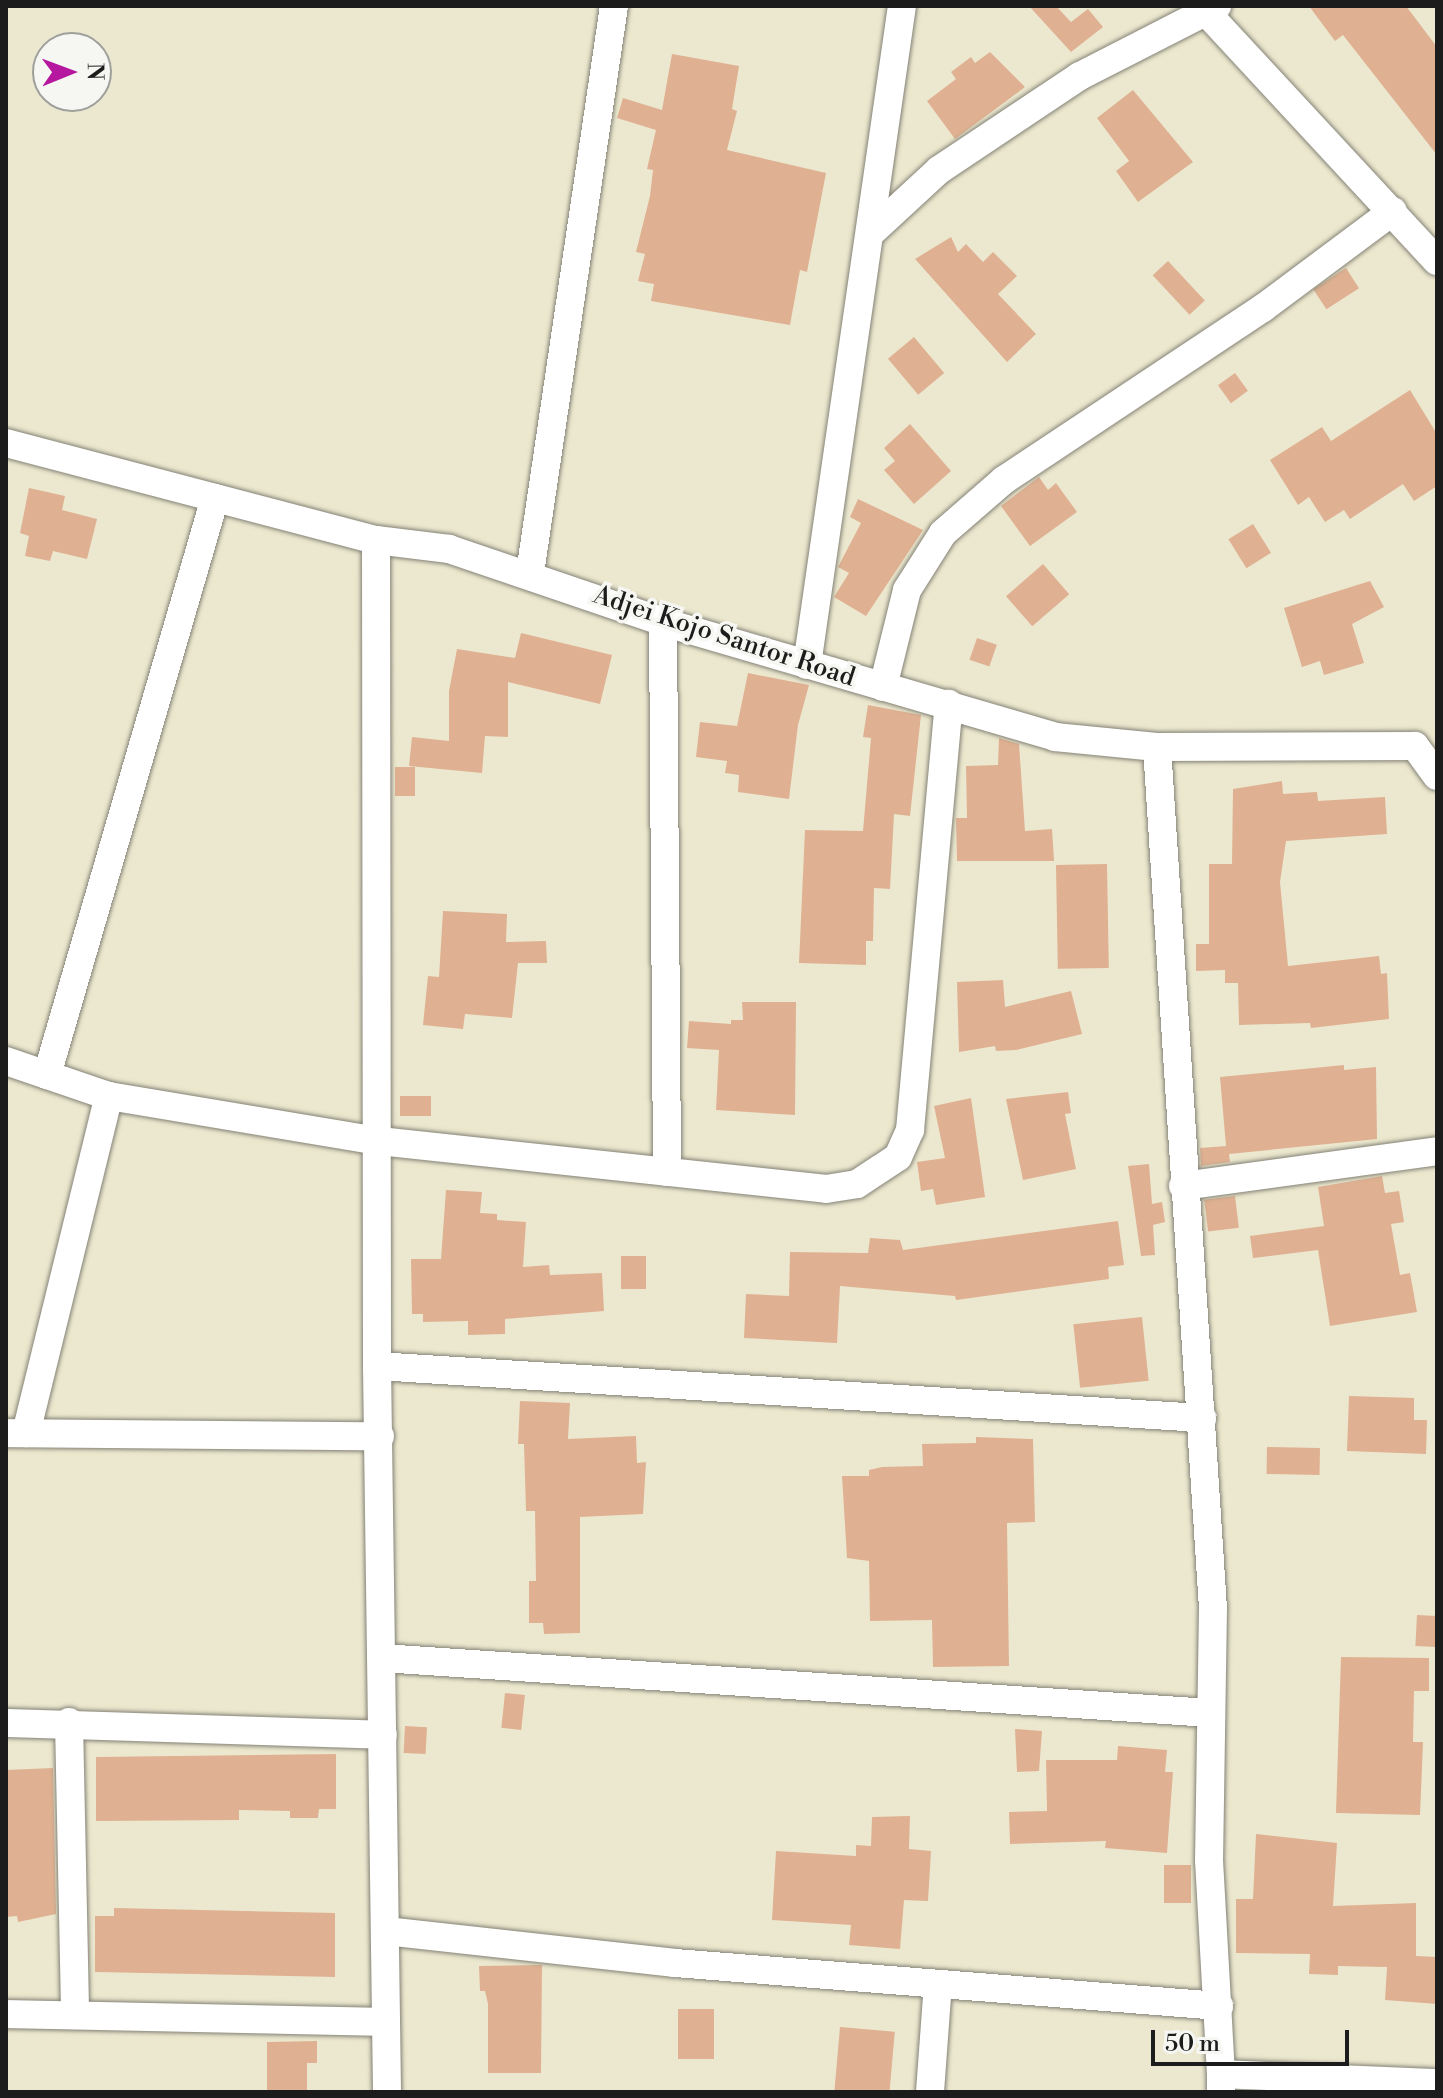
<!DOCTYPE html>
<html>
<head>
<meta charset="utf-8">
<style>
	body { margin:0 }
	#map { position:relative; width:1443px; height:2098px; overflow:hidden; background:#ece8cf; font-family:"Libre Bodoni",serif }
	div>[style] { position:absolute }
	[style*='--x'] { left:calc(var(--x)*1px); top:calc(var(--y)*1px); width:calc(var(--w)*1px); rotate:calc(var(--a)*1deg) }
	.building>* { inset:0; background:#dfb192; transform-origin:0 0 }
	.roads { filter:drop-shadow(0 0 2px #848276) drop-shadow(0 0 2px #848276) }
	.minor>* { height:28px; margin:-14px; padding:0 14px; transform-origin:14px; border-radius:14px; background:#fff }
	span { translate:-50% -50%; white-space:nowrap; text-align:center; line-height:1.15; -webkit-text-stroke:7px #f6f6f2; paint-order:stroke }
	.street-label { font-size:26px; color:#1c1c1c }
	.frame { position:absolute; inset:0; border:8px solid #1c1c1c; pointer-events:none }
	.north { position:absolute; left:32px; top:32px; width:80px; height:80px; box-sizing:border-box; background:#f6f6f2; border:2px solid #9f9f9c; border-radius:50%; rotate:89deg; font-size:22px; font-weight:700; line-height:32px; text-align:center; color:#1c1c1c }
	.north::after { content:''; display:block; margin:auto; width:28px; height:36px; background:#b5179e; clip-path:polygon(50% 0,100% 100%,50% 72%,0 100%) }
	.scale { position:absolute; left:1151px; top:2030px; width:198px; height:36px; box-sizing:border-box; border:4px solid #1c1c1c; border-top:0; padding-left:10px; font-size:24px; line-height:28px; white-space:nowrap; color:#1c1c1c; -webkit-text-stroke:6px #f6f6f2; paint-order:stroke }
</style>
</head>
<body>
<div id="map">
	<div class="building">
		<div style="clip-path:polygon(1029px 6px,1056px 6px,1071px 22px,1088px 9px,1103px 27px,1071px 52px)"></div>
		<div style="clip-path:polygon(1309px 6px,1406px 6px,1437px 47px,1437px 155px,1343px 35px,1335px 41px)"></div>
		<div style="clip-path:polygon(990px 52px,1025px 87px,955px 139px,927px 101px,956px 79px,951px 72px,971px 57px,975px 63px)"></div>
		<div style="clip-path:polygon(672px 54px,739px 66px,732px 109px,737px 111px,727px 150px,826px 173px,807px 272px,800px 270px,790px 325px,651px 301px,654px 284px,638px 281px,645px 254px,636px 252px,650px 196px,653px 170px,647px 169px,656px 130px,617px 118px,623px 98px,662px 110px)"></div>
		<div style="clip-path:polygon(1133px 90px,1193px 162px,1138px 202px,1116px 171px,1129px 161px,1097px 118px)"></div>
		<div style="clip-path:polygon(951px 237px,958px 252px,966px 244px,983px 262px,993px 252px,1017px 276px,998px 294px,1036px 334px,1007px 362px,915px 259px)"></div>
		<div style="left:1168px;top:261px;width:54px;height:21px;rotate:47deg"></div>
		<div style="left:1346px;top:268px;width:24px;height:39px;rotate:57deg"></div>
		<div style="left:914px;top:337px;width:47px;height:34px;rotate:50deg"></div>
		<div style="left:1235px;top:373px;width:22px;height:21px;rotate:54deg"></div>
		<div style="clip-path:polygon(1410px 390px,1437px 434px,1437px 486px,1414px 501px,1403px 484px,1350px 519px,1344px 510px,1325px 522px,1309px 497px,1298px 505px,1270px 460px,1322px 427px,1331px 441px)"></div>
		<div style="clip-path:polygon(910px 424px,951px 471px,914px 504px,884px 470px,895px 461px,884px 448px)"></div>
		<div style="clip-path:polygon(1039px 477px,1048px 490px,1056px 483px,1077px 512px,1030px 546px,1001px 506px)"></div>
		<div style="clip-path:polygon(29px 488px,65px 496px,62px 510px,97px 519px,87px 559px,53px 551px,50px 561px,25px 556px,29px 536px,20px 533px)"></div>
		<div style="clip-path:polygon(858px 499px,923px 530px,866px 616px,834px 597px,849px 573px,838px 567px,861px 523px,850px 517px)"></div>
		<div style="left:1253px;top:524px;width:34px;height:29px;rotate:58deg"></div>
		<div style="left:1043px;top:564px;width:40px;height:49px;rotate:49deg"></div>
		<div style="clip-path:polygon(1370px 581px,1384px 607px,1352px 624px,1364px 663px,1324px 675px,1320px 661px,1302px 667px,1284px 608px)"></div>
		<div style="clip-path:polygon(521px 633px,612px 655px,600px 704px,508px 682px,508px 737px,485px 736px,482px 773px,409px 766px,412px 737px,449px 741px,449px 691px,457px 649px,515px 658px)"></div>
		<div style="left:977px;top:638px;width:21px;height:23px;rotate:19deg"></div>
		<div style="clip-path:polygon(748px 673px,809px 685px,798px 725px,789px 799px,738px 792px,739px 775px,725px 773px,727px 761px,696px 757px,700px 722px,737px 726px)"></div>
		<div style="clip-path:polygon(868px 705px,921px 715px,910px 816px,894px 814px,890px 889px,874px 888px,873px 941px,866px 941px,866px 965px,799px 963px,805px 830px,863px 831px,871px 738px,863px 737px)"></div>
		<div style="clip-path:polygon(999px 738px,1019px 744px,1025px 831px,1052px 829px,1054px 861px,957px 861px,956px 818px,967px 818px,966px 766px,998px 765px)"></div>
		<div style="left:395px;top:767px;width:20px;height:29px"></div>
		<div style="clip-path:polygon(1282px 781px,1283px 794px,1317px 792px,1318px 801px,1385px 797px,1387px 834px,1286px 841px,1280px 882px,1288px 966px,1379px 956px,1381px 974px,1387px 973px,1389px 1019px,1311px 1028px,1310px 1023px,1239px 1025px,1238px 983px,1225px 983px,1225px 970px,1196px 971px,1196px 944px,1209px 944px,1209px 864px,1232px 864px,1233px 789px)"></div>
		<div style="left:1107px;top:864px;width:104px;height:51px;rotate:89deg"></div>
		<div style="clip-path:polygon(443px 911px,507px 914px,506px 942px,546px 941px,547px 963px,518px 963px,512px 1018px,465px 1014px,463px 1029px,423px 1025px,428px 976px,439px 977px)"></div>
		<div style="clip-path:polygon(1003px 980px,1005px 1007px,1071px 991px,1082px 1034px,1016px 1050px,996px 1051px,995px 1046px,959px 1052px,957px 982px)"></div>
		<div style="clip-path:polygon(742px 1002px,796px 1002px,795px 1115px,716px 1110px,719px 1050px,687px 1048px,689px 1021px,731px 1024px,731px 1020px,743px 1020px)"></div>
		<div style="clip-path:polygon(1344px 1065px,1344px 1070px,1376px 1067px,1377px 1139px,1229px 1154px,1230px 1162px,1201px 1166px,1200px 1148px,1226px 1146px,1220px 1077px)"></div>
		<div style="clip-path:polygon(1068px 1092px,1071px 1113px,1065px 1114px,1076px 1169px,1023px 1180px,1006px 1099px)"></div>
		<div style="left:400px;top:1096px;width:31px;height:20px"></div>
		<div style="clip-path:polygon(971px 1098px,985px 1197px,936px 1205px,933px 1189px,921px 1191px,917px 1162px,945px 1158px,934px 1106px)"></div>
		<div style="clip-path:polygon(1149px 1164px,1152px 1204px,1162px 1202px,1165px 1222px,1153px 1225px,1155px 1255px,1141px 1256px,1128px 1166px)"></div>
		<div style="clip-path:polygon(1382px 1176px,1385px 1193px,1399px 1191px,1404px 1222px,1391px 1224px,1400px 1275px,1410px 1273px,1417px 1312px,1330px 1326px,1318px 1250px,1253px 1258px,1250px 1236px,1324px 1226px,1318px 1187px)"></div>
		<div style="clip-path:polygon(446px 1190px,482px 1192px,480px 1213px,497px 1214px,497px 1220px,526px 1222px,523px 1267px,549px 1265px,550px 1275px,602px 1273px,604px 1311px,505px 1319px,505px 1334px,468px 1335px,468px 1321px,423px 1322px,423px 1314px,412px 1314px,411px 1259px,441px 1259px)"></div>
		<div style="left:1235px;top:1196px;width:32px;height:31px;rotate:83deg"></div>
		<div style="clip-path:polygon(1118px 1221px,1124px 1265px,1108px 1267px,1109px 1279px,956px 1300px,955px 1296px,840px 1286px,837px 1343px,744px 1338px,746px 1294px,789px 1296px,790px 1252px,868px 1253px,870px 1238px,900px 1240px,903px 1250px)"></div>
		<div style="left:621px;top:1256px;width:25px;height:33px"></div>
		<div style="left:1142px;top:1317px;width:64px;height:69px;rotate:84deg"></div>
		<div style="clip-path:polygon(1349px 1396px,1414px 1398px,1414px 1420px,1427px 1420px,1426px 1454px,1347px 1451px)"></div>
		<div style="clip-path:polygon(520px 1401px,570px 1403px,568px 1439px,636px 1436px,637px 1463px,646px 1462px,643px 1514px,580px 1517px,580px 1633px,544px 1634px,543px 1623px,529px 1623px,529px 1581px,536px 1581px,535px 1511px,526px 1511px,524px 1444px,518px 1444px)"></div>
		<div style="clip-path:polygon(976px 1437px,1033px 1439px,1035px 1522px,1007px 1523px,1009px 1666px,933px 1667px,932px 1620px,870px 1621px,869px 1561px,847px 1558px,842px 1476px,869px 1476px,869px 1470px,882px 1467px,923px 1466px,922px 1444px,976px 1443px)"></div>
		<div style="left:1267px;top:1447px;width:53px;height:27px;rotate:1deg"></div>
		<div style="left:1417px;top:1615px;width:20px;height:31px;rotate:3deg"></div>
		<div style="clip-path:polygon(1341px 1657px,1429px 1658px,1429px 1691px,1414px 1691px,1413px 1742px,1423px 1742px,1420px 1815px,1336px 1813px)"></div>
		<div style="left:505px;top:1693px;width:20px;height:35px;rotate:6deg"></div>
		<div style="left:405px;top:1726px;width:22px;height:27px;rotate:3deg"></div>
		<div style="clip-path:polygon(1015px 1729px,1042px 1731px,1039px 1771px,1017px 1772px)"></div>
		<div style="clip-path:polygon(1118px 1746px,1167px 1750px,1165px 1772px,1173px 1772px,1167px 1853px,1105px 1848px,1106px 1841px,1010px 1844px,1009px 1812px,1047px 1811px,1046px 1760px,1117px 1760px)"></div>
		<div style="clip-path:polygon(336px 1754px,336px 1809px,319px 1809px,318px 1818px,290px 1818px,290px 1811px,239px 1810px,239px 1820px,96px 1821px,96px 1757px)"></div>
		<div style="clip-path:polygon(53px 1768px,56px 1914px,18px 1922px,17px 1916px,6px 1917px,6px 1770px)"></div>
		<div style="clip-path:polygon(910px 1816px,909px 1849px,931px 1851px,928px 1901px,904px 1900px,900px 1949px,849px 1945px,851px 1925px,772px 1920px,776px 1851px,856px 1856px,856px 1845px,871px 1846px,872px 1817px)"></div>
		<div style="clip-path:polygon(1256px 1834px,1337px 1843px,1333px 1906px,1416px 1903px,1416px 1956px,1437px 1957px,1437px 2004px,1385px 2000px,1387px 1967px,1338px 1966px,1338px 1975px,1309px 1974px,1310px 1954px,1236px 1953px,1236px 1899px,1253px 1899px)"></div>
		<div style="left:1164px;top:1865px;width:27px;height:38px"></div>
		<div style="clip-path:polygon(114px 1908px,335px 1913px,335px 1977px,95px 1972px,95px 1916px,114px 1916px)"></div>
		<div style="clip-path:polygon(542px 1965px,541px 2073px,488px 2073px,488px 2004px,485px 1991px,480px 1991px,479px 1966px)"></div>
		<div style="left:678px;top:2009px;width:36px;height:50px"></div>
		<div style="left:840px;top:2027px;width:55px;height:65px;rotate:5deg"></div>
		<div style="clip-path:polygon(317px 2041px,317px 2063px,307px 2063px,307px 2092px,267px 2092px,267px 2042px)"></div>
	</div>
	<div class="roads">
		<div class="minor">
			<div style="--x:1207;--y:13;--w:338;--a:47.2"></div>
			<div style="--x:874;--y:230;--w:88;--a:-42.7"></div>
			<div style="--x:939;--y:170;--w:169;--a:-33.7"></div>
			<div style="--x:1080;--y:76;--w:154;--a:-27.1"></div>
			<div style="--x:6;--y:443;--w:383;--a:14.7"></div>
			<div style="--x:376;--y:540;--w:74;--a:7"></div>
			<div style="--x:449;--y:549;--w:226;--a:18.8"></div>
			<div style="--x:663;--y:622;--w:409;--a:16.3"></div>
			<div style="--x:1055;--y:737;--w:102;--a:5.6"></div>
			<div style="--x:1157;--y:747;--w:258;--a:-0.2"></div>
			<div style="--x:1415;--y:746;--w:37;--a:54"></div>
			<div style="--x:376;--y:540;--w:826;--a:89.93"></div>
			<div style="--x:377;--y:1366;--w:726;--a:89.21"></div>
			<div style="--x:530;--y:573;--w:573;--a:-81.57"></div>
			<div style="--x:663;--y:622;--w:550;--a:89.58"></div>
			<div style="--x:807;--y:665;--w:666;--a:-81.8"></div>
			<div style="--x:883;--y:687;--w:100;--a:-76.1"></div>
			<div style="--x:907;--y:590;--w:67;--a:-57.7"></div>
			<div style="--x:943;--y:533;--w:81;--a:-41"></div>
			<div style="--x:1004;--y:480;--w:311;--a:-33.6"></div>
			<div style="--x:1263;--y:308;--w:162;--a:-36.7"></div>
			<div style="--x:1157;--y:747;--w:863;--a:86.28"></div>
			<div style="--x:1213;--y:1608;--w:252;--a:90.9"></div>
			<div style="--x:1209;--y:1860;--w:214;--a:86.8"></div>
			<div style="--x:6;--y:1061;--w:109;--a:18.8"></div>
			<div style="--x:109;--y:1096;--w:274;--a:9.5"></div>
			<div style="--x:379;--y:1141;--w:450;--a:6.1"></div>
			<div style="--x:826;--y:1189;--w:31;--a:-9"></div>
			<div style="--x:857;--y:1184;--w:49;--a:-33.4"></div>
			<div style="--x:898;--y:1157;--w:30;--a:-66"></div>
			<div style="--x:910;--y:1130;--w:428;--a:-84.8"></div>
			<div style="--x:47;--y:1075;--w:601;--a:-73.77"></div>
			<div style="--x:1183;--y:1186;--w:256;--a:-7.8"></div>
			<div style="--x:377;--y:1366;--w:827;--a:3.61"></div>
			<div style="--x:6;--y:1433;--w:374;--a:0.5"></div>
			<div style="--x:26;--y:1433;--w:347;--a:-76.2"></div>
			<div style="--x:382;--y:1658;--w:829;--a:3.8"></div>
			<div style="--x:69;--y:1722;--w:293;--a:88.8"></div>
			<div style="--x:6;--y:1723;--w:377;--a:1.8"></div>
			<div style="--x:386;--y:1931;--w:291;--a:6.3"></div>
			<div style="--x:675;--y:1963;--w:546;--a:4.52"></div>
			<div style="--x:6;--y:2014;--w:380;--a:1.2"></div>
			<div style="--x:1221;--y:2091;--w:17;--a:-90"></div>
			<div style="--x:1221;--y:2074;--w:216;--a:2.4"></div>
			<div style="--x:930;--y:2092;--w:108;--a:-85.8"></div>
		</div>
	</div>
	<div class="street-label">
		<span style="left:724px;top:637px;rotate:18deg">Adjei Kojo Santor Road</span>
	</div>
	<div class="frame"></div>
	<div class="north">N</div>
	<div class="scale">50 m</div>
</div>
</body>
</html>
